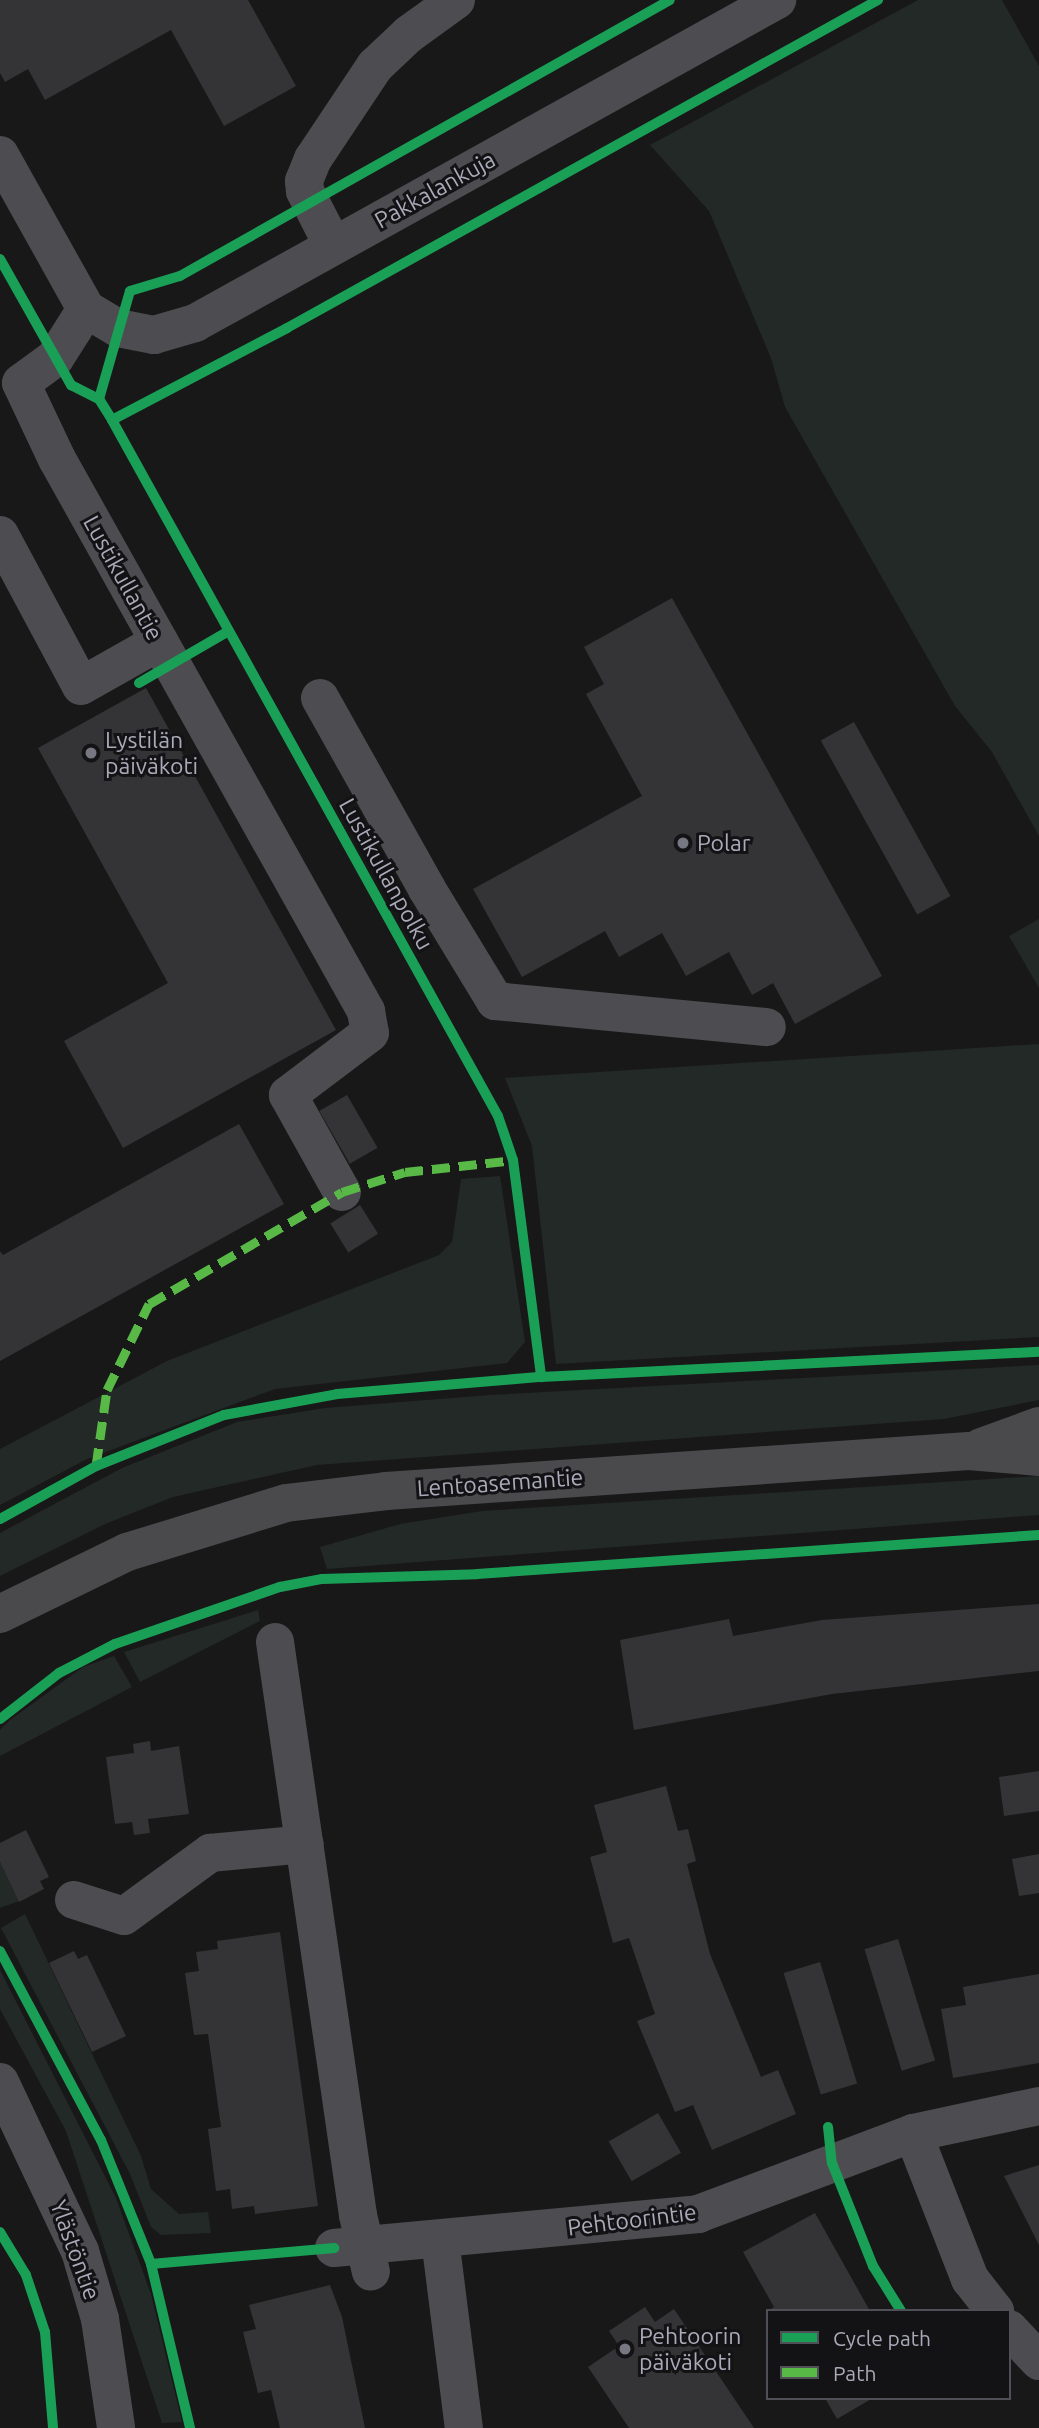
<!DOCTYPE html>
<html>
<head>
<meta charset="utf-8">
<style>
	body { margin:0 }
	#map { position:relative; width:1039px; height:2428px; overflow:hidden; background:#181818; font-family:Ubuntu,sans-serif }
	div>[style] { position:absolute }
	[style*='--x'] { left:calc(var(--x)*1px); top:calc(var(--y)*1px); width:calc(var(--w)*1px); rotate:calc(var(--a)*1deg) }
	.green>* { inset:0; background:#222926 }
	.building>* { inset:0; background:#343436; transform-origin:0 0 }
	.minor>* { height:38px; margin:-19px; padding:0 19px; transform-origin:19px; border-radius:19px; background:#4d4d51 }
	.major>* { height:38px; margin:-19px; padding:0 19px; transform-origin:19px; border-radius:19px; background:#4a4a4d }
	.quiet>* { height:9px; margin-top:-4.5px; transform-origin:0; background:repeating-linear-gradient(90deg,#58b947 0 18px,transparent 0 27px) }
	.cycleway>* { height:10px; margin:-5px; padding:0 5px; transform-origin:5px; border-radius:5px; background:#1a9f57 }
	.dots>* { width:19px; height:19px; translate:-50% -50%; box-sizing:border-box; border:4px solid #131215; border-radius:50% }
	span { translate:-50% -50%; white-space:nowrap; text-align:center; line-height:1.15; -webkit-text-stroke:6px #131215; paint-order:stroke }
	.street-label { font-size:23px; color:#aaaab9 }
	.poi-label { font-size:23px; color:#aaaab9 }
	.left { translate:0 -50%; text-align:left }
	.legend { position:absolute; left:766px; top:2309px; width:245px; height:91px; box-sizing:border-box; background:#131215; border:2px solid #4f4f57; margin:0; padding:9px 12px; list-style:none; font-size:21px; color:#aaaab9 }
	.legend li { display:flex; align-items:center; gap:14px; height:35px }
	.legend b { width:35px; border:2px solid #4f4f57 }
</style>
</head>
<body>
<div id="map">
	<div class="green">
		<div style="clip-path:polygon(918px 0,1002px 0,1039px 66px,1039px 836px,992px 752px,955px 706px,785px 407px,771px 358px,709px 211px,650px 145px)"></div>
		<div style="clip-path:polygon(1039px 919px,1039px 988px,1009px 936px)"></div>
		<div style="clip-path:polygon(1039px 1044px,1039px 1337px,556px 1364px,532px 1146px,505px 1078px)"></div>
		<div style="clip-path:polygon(500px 1176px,525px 1342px,507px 1363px,275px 1389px,87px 1459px,0 1505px,0 1449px,167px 1361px,439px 1255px,452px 1242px,461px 1179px)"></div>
		<div style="clip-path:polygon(1039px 1365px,1039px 1400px,944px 1419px,317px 1465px,173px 1497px,105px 1524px,0 1576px,0 1533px,122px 1468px,237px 1422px,325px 1408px,490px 1395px)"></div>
		<div style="clip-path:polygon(1039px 1476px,1039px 1515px,327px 1569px,320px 1547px,400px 1524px,482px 1511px)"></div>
		<div style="clip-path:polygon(258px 1610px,260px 1621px,140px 1682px,124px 1652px)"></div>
		<div style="clip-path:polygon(114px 1656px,132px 1687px,0 1756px,0 1730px,10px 1720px,83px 1667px)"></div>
		<div style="clip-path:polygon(0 1862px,19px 1901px,0 1908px)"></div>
		<div style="clip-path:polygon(25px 1914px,141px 2156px,151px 2189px,179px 2214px,208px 2212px,211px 2233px,161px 2235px,151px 2227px,130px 2174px,1px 1928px)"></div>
		<div style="clip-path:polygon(0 1970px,116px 2198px,151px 2294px,182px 2422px,162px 2423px,66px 2131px,0 2009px)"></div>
	</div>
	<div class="building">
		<div style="clip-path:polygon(0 0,248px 0,296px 86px,224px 126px,171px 30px,45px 100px,28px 69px,5px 82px,0 73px)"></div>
		<div style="clip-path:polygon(672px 598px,882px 976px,795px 1024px,773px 983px,752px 995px,729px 952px,686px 976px,662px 933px,619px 957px,605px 931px,522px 977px,473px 889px,642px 796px,586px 694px,604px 684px,584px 647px)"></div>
		<div style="clip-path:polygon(146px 688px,336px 1030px,123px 1148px,64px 1041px,168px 983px,38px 748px)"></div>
		<div style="left:854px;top:722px;width:199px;height:38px;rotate:61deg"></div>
		<div style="left:347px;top:1095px;width:61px;height:32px;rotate:60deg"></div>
		<div style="clip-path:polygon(239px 1124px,284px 1204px,0 1361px,0 1251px,3px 1255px)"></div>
		<div style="left:360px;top:1205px;width:34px;height:35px;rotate:58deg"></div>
		<div style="clip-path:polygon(1039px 1604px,1039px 1671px,832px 1694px,634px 1730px,620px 1640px,729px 1619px,733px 1636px,822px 1620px)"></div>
		<div style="clip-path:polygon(150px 1741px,151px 1751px,179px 1746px,189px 1814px,148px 1819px,150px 1833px,134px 1835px,132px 1822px,115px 1824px,106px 1757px,134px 1753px,133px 1744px)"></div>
		<div style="clip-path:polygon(1039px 1771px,1039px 1811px,1004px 1816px,999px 1777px)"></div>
		<div style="clip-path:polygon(666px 1786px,678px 1831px,688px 1829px,696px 1861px,687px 1864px,710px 1954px,761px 2077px,778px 2070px,796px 2114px,712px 2150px,693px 2105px,675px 2112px,637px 2021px,655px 2014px,629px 1938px,613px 1943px,590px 1857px,607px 1852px,594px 1805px)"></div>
		<div style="clip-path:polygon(26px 1830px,49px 1877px,40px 1881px,44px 1889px,19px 1902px,0 1862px,0 1843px)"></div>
		<div style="clip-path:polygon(1039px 1854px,1039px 1893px,1019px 1896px,1012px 1859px)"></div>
		<div style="clip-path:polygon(280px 1932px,318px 2206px,255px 2214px,254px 2206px,232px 2209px,230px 2189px,216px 2191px,208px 2129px,221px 2127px,208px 2034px,194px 2035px,185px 1973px,199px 1971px,196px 1952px,218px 1949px,217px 1941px)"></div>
		<div style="left:898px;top:1939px;width:127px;height:35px;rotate:73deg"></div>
		<div style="clip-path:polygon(74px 1951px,78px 1959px,87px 1955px,126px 2036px,92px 2052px,49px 1963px)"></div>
		<div style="left:820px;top:1962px;width:127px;height:38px;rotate:73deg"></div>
		<div style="clip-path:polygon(1039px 1974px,1039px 2063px,953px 2078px,941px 2009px,966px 2005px,963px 1987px)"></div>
		<div style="left:658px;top:2113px;width:46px;height:57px;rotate:60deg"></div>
		<div style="clip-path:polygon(1039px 2165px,1039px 2245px,1004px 2176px)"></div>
		<div style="clip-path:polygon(815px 2213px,870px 2311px,768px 2311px,774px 2307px,743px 2252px)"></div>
		<div style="clip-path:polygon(330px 2285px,342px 2317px,365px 2428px,280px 2428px,271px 2390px,258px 2393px,243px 2332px,256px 2329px,249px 2305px)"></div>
		<div style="clip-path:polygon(645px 2307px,655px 2322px,674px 2309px,754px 2428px,629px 2428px,588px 2367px,619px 2346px,609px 2331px)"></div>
		<div style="clip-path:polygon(825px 2398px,873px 2398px,837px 2419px)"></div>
	</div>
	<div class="minor">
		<div style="--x:0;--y:155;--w:176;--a:60.8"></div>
		<div style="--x:86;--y:309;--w:37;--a:31"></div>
		<div style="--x:118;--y:328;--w:37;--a:11"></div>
		<div style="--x:154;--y:335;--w:43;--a:-16.3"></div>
		<div style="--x:195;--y:323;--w:666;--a:-29.03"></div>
		<div style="--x:333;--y:246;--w:62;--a:-117"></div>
		<div style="--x:305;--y:191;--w:10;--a:-96"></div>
		<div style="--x:304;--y:181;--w:24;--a:-68"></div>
		<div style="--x:313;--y:159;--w:112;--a:-56.3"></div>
		<div style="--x:375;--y:66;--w:47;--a:-43.3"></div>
		<div style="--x:409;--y:34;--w:58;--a:-35.9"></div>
		<div style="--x:86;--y:309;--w:58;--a:122.3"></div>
		<div style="--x:55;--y:358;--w:42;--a:143.7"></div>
		<div style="--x:21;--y:383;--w:84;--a:64.7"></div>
		<div style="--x:57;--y:459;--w:633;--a:60.76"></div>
		<div style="--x:366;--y:1011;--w:22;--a:80"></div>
		<div style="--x:370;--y:1033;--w:103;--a:142.9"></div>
		<div style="--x:288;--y:1095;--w:111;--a:60.9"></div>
		<div style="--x:0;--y:535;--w:171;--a:61.8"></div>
		<div style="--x:81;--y:686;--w:90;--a:-29.4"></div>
		<div style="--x:320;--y:698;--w:219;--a:60.7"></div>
		<div style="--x:427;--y:889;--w:131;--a:58.7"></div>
		<div style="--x:495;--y:1001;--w:273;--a:5.5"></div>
		<div style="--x:275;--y:1642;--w:579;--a:81.76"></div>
		<div style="--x:358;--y:2215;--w:58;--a:77.2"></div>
		<div style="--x:74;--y:1900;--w:52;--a:17.7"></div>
		<div style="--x:124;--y:1916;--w:107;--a:-36.2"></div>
		<div style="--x:210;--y:1853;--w:95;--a:-5.4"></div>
		<div style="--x:0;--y:2082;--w:187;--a:64.7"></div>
		<div style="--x:80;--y:2251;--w:71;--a:73.6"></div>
		<div style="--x:100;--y:2319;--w:110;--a:81.6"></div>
		<div style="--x:913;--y:2133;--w:157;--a:68.7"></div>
		<div style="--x:970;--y:2279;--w:41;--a:52"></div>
		<div style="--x:440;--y:2239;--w:191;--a:82.8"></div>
		<div style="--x:334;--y:2248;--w:366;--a:-5.3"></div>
		<div style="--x:698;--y:2214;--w:230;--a:-20.6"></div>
		<div style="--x:913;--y:2133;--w:129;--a:-12.1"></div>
		<div style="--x:1009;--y:2329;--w:44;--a:46.8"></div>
	</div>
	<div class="major">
		<div style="--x:981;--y:1447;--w:62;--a:-19.9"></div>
		<div style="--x:0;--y:1614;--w:141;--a:-26"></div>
		<div style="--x:127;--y:1552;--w:166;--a:-17.1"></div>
		<div style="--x:286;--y:1503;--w:101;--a:-6.8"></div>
		<div style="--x:386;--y:1491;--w:584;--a:-3.92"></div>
		<div style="--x:969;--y:1451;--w:70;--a:4.9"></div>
	</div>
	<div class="quiet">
		<div style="--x:96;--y:1466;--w:77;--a:-81.8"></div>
		<div style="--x:107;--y:1390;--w:96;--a:-64"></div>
		<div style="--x:149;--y:1304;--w:223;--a:-30.1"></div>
		<div style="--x:342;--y:1192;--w:66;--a:-17.6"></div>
		<div style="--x:405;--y:1172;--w:109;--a:-6.3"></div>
	</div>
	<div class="cycleway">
		<div style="--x:0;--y:259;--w:145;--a:60.6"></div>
		<div style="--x:71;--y:385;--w:31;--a:27"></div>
		<div style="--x:99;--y:399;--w:25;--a:58"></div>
		<div style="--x:112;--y:420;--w:796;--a:60.99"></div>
		<div style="--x:498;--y:1116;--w:46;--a:71.2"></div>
		<div style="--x:513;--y:1160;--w:219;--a:82.6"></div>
		<div style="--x:99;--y:399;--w:112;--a:-74"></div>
		<div style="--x:130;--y:291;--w:52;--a:-16.7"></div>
		<div style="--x:180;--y:276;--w:562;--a:-29.39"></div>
		<div style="--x:112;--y:420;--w:198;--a:-27.7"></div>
		<div style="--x:287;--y:328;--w:676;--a:-29.03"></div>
		<div style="--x:139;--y:683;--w:102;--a:-30.1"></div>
		<div style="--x:0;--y:1519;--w:110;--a:-28.9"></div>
		<div style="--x:96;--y:1466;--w:138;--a:-21.7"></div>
		<div style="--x:224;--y:1415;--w:115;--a:-10.5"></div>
		<div style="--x:337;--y:1394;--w:205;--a:-4.8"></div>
		<div style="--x:541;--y:1377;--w:499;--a:-2.9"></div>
		<div style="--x:0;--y:1719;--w:75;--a:-37.9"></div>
		<div style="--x:59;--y:1673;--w:63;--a:-27.4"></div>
		<div style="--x:115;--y:1644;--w:175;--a:-19.1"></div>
		<div style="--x:280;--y:1587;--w:43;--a:-10.8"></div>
		<div style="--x:322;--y:1579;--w:155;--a:-1.8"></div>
		<div style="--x:477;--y:1574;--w:563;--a:-3.97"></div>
		<div style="--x:0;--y:1951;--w:214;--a:61.9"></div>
		<div style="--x:101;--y:2140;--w:134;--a:68"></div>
		<div style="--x:151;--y:2264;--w:169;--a:76.6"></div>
		<div style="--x:828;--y:2127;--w:36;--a:84"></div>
		<div style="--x:832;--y:2163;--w:111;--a:68.3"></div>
		<div style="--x:873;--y:2266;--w:53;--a:58.1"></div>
		<div style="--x:0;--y:2232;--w:50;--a:58.8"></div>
		<div style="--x:26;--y:2275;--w:60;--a:71.6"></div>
		<div style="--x:45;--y:2332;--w:96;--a:85.2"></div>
		<div style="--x:151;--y:2264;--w:184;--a:-5"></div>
	</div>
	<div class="dots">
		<div style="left:91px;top:753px;background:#777781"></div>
		<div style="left:683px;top:843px;background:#777781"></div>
		<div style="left:625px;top:2349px;background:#777781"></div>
	</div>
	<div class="street-label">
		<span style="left:435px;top:190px;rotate:-29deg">Pakkalankuja</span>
		<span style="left:123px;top:578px;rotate:61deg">Lustikullantie</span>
		<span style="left:386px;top:874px;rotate:61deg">Lustikullanpolku</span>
		<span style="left:500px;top:1483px;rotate:-4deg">Lentoasemantie</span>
		<span style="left:632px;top:2220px;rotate:-7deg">Pehtoorintie</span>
		<span style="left:75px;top:2250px;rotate:70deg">Ylästöntie</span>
	</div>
	<div class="poi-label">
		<span class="left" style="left:105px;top:753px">Lystilän<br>päiväkoti</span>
		<span class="left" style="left:697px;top:843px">Polar</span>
		<span class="left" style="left:639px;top:2349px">Pehtoorin<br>päiväkoti</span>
	</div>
	<ul class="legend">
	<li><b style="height:9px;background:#1a9f57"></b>Cycle path</li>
	<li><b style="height:9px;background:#58b947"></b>Path</li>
	</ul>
</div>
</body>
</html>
